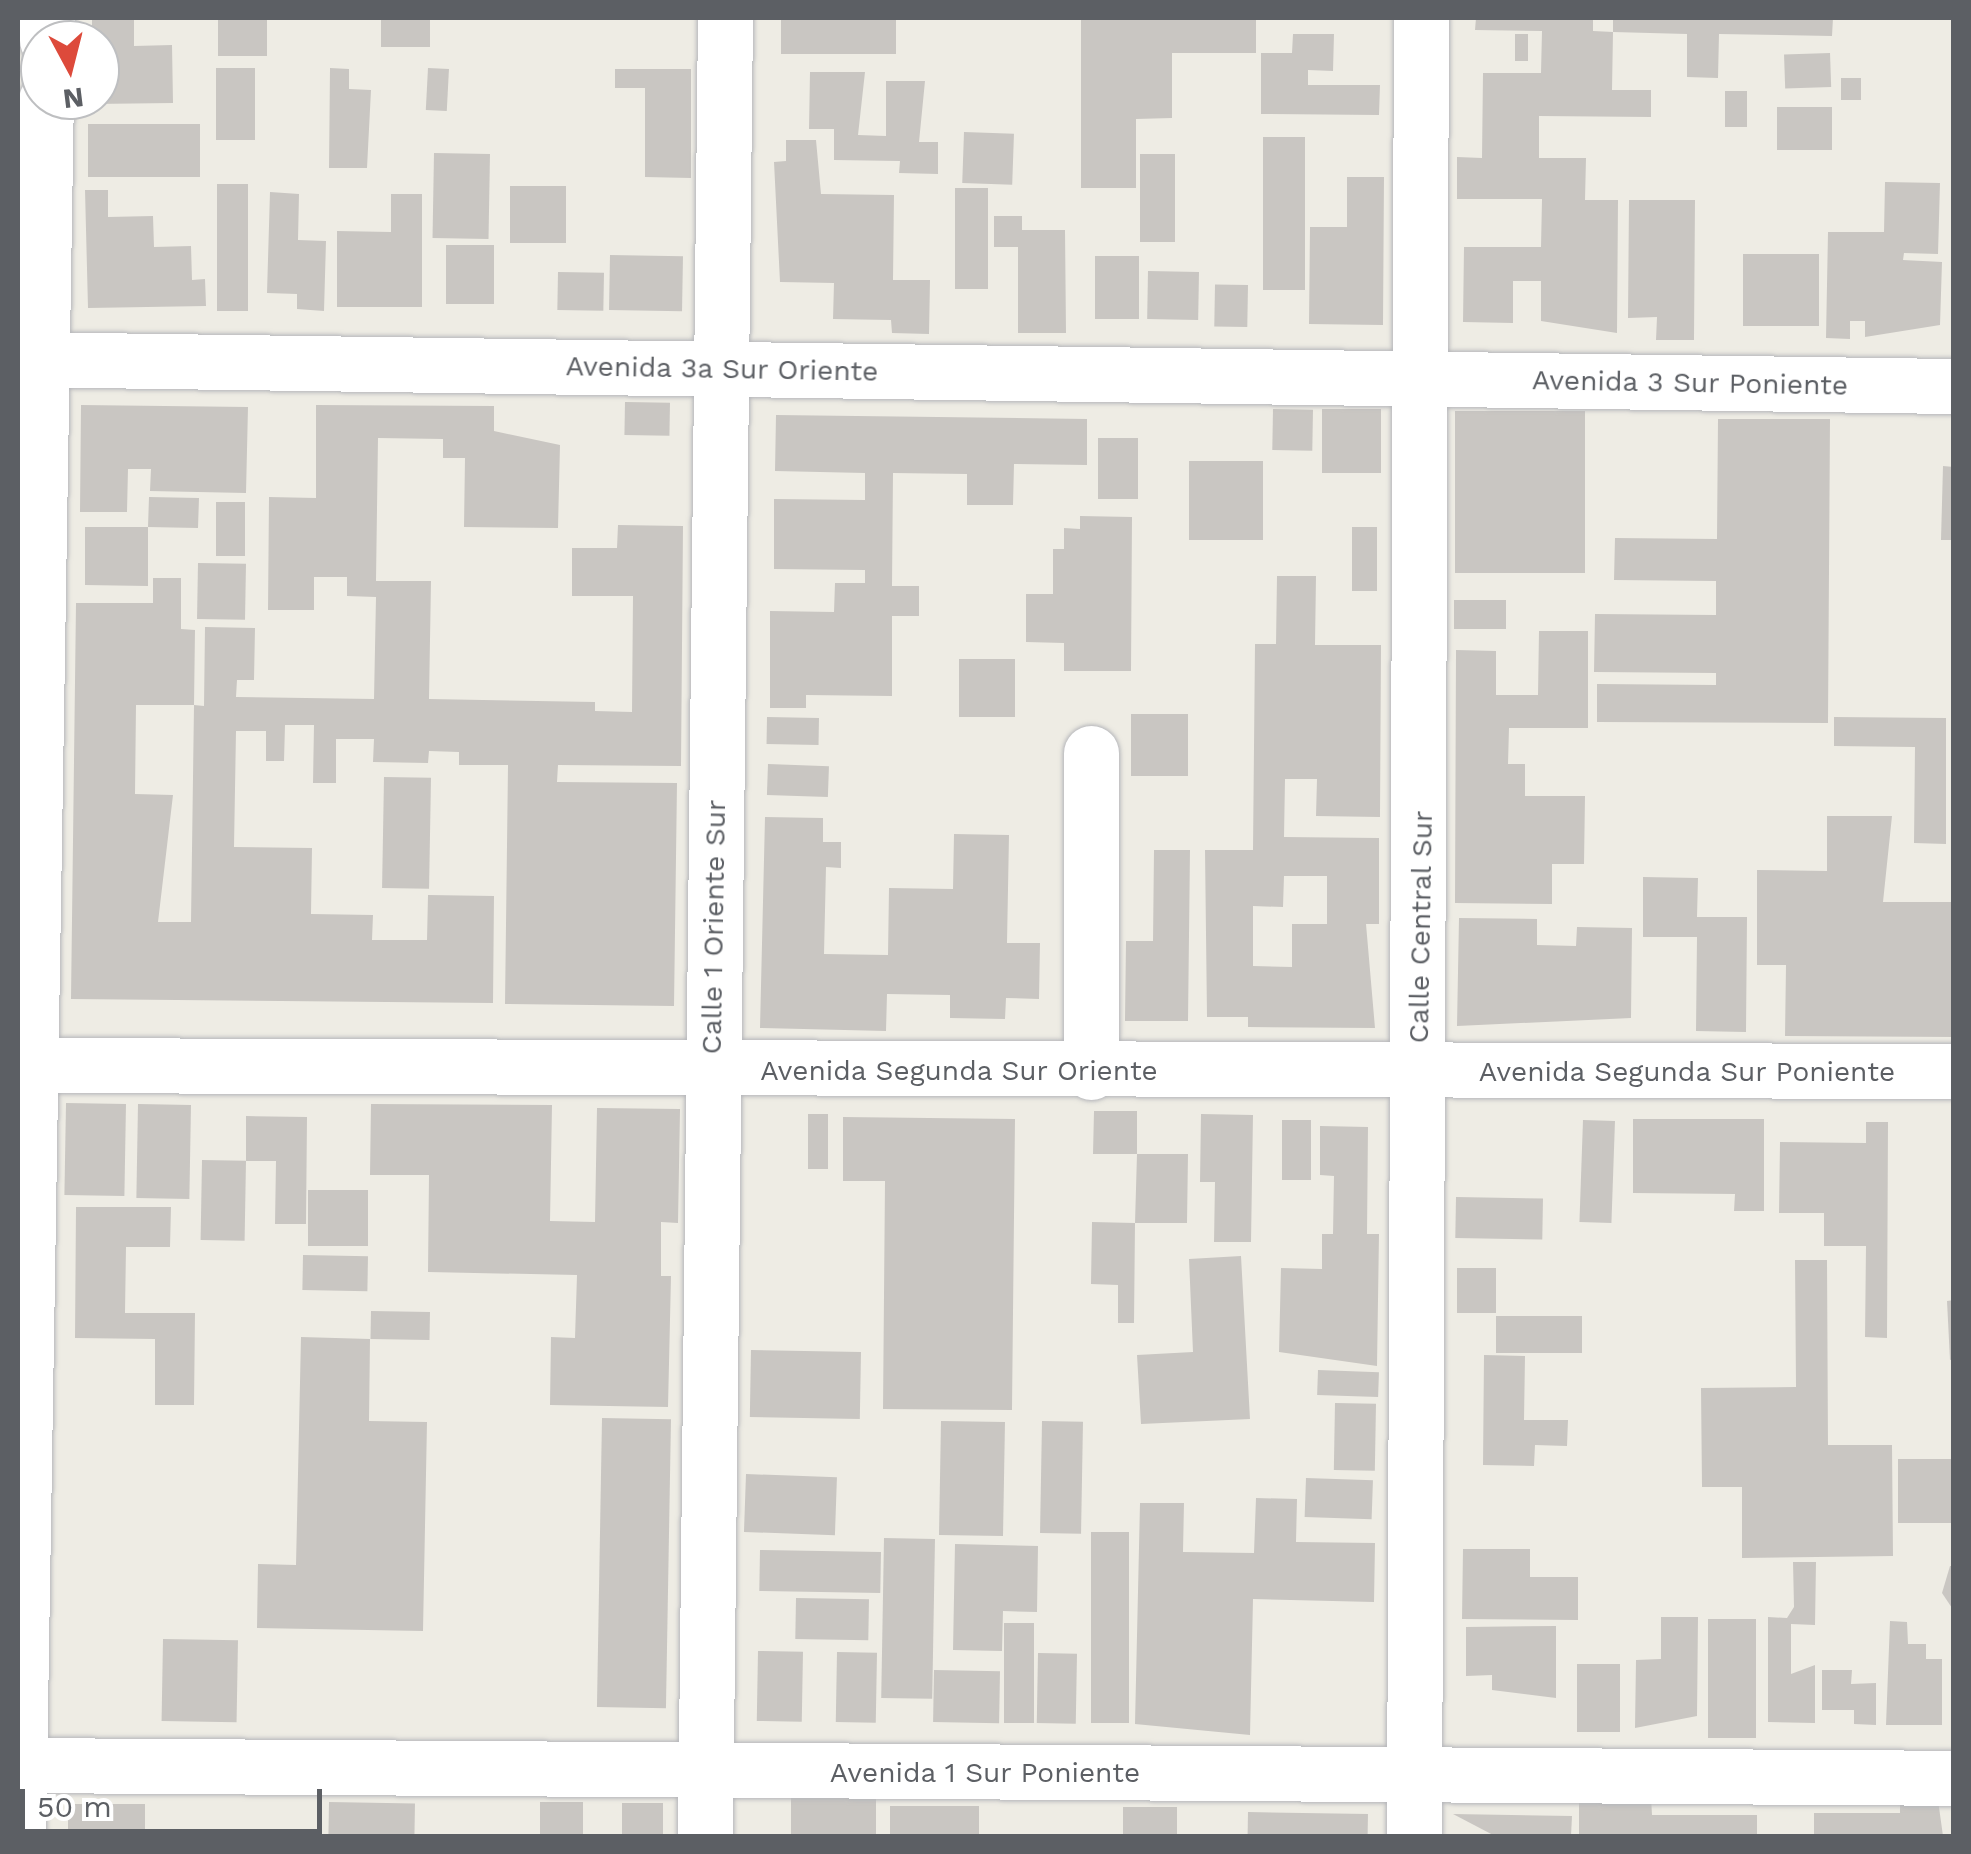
<!DOCTYPE html>
<html>
<head>
<meta charset="utf-8">
<style>
	body { margin:0 }
	#map { position:relative; width:1971px; height:1854px; overflow:hidden; background:#eeece4; font-family:"Work Sans",sans-serif }
	div>[style] { position:absolute }
	[style*='--x'] { left:calc(var(--x)*1px); top:calc(var(--y)*1px); width:calc(var(--w)*1px); rotate:calc(var(--a)*1deg) }
	.building>* { inset:0; background:#c9c6c2; transform-origin:0 0 }
	.roads { filter:drop-shadow(0 0 2px #b5b6ba) drop-shadow(0 0 2px #b5b6ba) }
	.minor>* { height:55px; margin:-27.5px; padding:0 27.5px; transform-origin:27.5px; border-radius:27.5px; background:#fff }
	span { translate:-50% -50%; white-space:nowrap; text-align:center; line-height:1.15; -webkit-text-stroke:10px #fff; paint-order:stroke }
	.street-label { font-size:28px; color:#5c5f64 }
	.frame { position:absolute; inset:0; border:20px solid #5c5f64; pointer-events:none }
	.north { position:absolute; left:20px; top:20px; width:100px; height:100px; box-sizing:border-box; background:#fff; border:2px solid #bebfc1; border-radius:50%; rotate:173deg; font-size:28px; font-weight:700; line-height:40px; text-align:center; color:#5c5f64 }
	.north::after { content:''; display:block; margin:auto; width:35px; height:45px; background:#dd4a3b; clip-path:polygon(50% 0,100% 100%,50% 72%,0 100%) }
	.scale { position:absolute; left:20px; top:1789px; width:302px; height:45px; box-sizing:border-box; border:5px solid #5c5f64; border-top:0; padding-left:12px; font-size:30px; line-height:35px; white-space:nowrap; color:#5c5f64; -webkit-text-stroke:8px #fff; paint-order:stroke }
</style>
</head>
<body>
<div id="map">
	<div class="building">
		<div style="clip-path:polygon(92px 18px,134px 18px,134px 46px,172px 45px,173px 103px,93px 104px,100px 40px,92px 40px)"></div>
		<div style="left:218px;top:18px;width:49px;height:38px"></div>
		<div style="left:381px;top:18px;width:49px;height:29px"></div>
		<div style="left:781px;top:18px;width:115px;height:36px"></div>
		<div style="clip-path:polygon(1256px 18px,1256px 53px,1172px 53px,1172px 118px,1136px 119px,1136px 188px,1081px 188px,1081px 19px)"></div>
		<div style="clip-path:polygon(1476px 18px,1593px 18px,1593px 31px,1613px 32px,1612px 90px,1651px 90px,1651px 117px,1539px 116px,1539px 158px,1586px 158px,1585px 200px,1618px 200px,1617px 333px,1541px 321px,1541px 281px,1513px 281px,1513px 323px,1463px 322px,1464px 247px,1541px 247px,1542px 199px,1457px 199px,1457px 157px,1482px 158px,1483px 73px,1541px 73px,1542px 31px,1475px 30px)"></div>
		<div style="clip-path:polygon(1613px 18px,1833px 18px,1832px 36px,1719px 34px,1718px 78px,1687px 77px,1687px 34px,1613px 32px)"></div>
		<div style="clip-path:polygon(1293px 34px,1334px 34px,1333px 71px,1308px 70px,1308px 85px,1380px 85px,1379px 115px,1261px 114px,1261px 53px,1292px 53px)"></div>
		<div style="left:1515px;top:34px;width:13px;height:27px"></div>
		<div style="left:1830px;top:53px;width:34px;height:46px;rotate:88deg"></div>
		<div style="left:216px;top:68px;width:39px;height:72px"></div>
		<div style="clip-path:polygon(330px 68px,349px 69px,349px 89px,371px 90px,367px 168px,329px 168px)"></div>
		<div style="left:428px;top:68px;width:21px;height:42px;rotate:3deg"></div>
		<div style="clip-path:polygon(615px 69px,691px 69px,691px 178px,645px 177px,645px 88px,615px 88px)"></div>
		<div style="clip-path:polygon(810px 72px,865px 72px,858px 135px,886px 136px,886px 81px,925px 81px,919px 142px,938px 142px,938px 174px,899px 173px,900px 161px,834px 160px,834px 129px,809px 129px)"></div>
		<div style="left:1861px;top:78px;width:22px;height:20px;rotate:90deg"></div>
		<div style="left:1725px;top:91px;width:22px;height:36px"></div>
		<div style="left:1777px;top:107px;width:55px;height:43px"></div>
		<div style="left:200px;top:124px;width:53px;height:112px;rotate:90deg"></div>
		<div style="left:964px;top:132px;width:50px;height:51px;rotate:2deg"></div>
		<div style="left:1263px;top:137px;width:42px;height:153px"></div>
		<div style="clip-path:polygon(786px 140px,816px 140px,821px 194px,894px 195px,893px 280px,930px 280px,929px 334px,892px 333px,891px 320px,833px 319px,834px 283px,780px 282px,774px 162px,786px 161px)"></div>
		<div style="left:434px;top:153px;width:56px;height:85px;rotate:1deg"></div>
		<div style="left:1140px;top:154px;width:35px;height:88px"></div>
		<div style="clip-path:polygon(1347px 177px,1384px 177px,1383px 325px,1309px 324px,1310px 227px,1347px 227px)"></div>
		<div style="clip-path:polygon(1885px 182px,1940px 183px,1938px 254px,1904px 253px,1903px 260px,1942px 262px,1940px 325px,1865px 337px,1865px 321px,1850px 321px,1850px 339px,1826px 338px,1828px 232px,1884px 232px)"></div>
		<div style="left:217px;top:184px;width:31px;height:127px"></div>
		<div style="left:510px;top:186px;width:56px;height:57px"></div>
		<div style="left:955px;top:188px;width:33px;height:101px"></div>
		<div style="clip-path:polygon(85px 190px,108px 190px,108px 217px,153px 216px,154px 247px,191px 246px,192px 280px,205px 279px,206px 306px,88px 308px)"></div>
		<div style="clip-path:polygon(270px 192px,299px 194px,298px 240px,326px 241px,324px 311px,297px 309px,297px 294px,267px 293px)"></div>
		<div style="clip-path:polygon(391px 194px,422px 194px,422px 307px,337px 307px,337px 231px,391px 232px)"></div>
		<div style="clip-path:polygon(1629px 200px,1695px 200px,1694px 340px,1656px 340px,1657px 317px,1628px 318px)"></div>
		<div style="clip-path:polygon(994px 216px,1022px 216px,1022px 230px,1065px 230px,1066px 333px,1018px 333px,1018px 247px,994px 247px)"></div>
		<div style="left:446px;top:245px;width:48px;height:59px"></div>
		<div style="left:1743px;top:254px;width:76px;height:72px"></div>
		<div style="left:610px;top:255px;width:73px;height:55px;rotate:1deg"></div>
		<div style="left:1095px;top:256px;width:44px;height:63px"></div>
		<div style="left:1148px;top:271px;width:51px;height:48px;rotate:1deg"></div>
		<div style="left:558px;top:272px;width:46px;height:38px;rotate:1deg"></div>
		<div style="left:1248px;top:285px;width:42px;height:33px;rotate:91deg"></div>
		<div style="left:625px;top:402px;width:45px;height:33px;rotate:1deg"></div>
		<div style="clip-path:polygon(81px 405px,248px 407px,246px 493px,150px 491px,151px 469px,128px 469px,127px 512px,80px 512px)"></div>
		<div style="clip-path:polygon(316px 405px,494px 406px,494px 431px,560px 445px,558px 528px,464px 527px,465px 458px,443px 458px,443px 439px,378px 438px,376px 581px,431px 581px,429px 699px,595px 702px,595px 711px,632px 712px,633px 596px,572px 596px,572px 548px,617px 548px,618px 525px,683px 526px,681px 766px,558px 765px,557px 782px,677px 783px,674px 1006px,505px 1004px,508px 765px,459px 765px,459px 752px,429px 751px,428px 763px,373px 762px,374px 739px,336px 739px,336px 783px,313px 783px,314px 725px,285px 725px,284px 761px,266px 761px,266px 731px,236px 731px,234px 847px,312px 848px,311px 914px,373px 915px,372px 940px,427px 940px,428px 895px,494px 896px,493px 1003px,71px 999px,76px 603px,153px 603px,153px 578px,181px 578px,181px 629px,195px 630px,194px 705px,136px 705px,135px 794px,173px 795px,158px 922px,191px 922px,194px 705px,204px 706px,205px 627px,255px 628px,254px 680px,237px 680px,236px 697px,374px 699px,376px 597px,347px 596px,347px 577px,314px 577px,314px 610px,268px 610px,269px 497px,316px 498px)"></div>
		<div style="left:1273px;top:409px;width:40px;height:41px;rotate:1deg"></div>
		<div style="left:1322px;top:409px;width:59px;height:64px"></div>
		<div style="left:1455px;top:411px;width:130px;height:162px"></div>
		<div style="clip-path:polygon(776px 415px,1087px 419px,1087px 465px,1014px 464px,1013px 505px,967px 505px,967px 474px,893px 473px,892px 586px,919px 586px,919px 616px,892px 616px,892px 696px,806px 695px,806px 708px,770px 708px,770px 611px,834px 612px,835px 583px,865px 583px,865px 570px,774px 569px,774px 499px,865px 500px,865px 473px,775px 471px)"></div>
		<div style="clip-path:polygon(1718px 419px,1830px 419px,1828px 723px,1597px 722px,1597px 684px,1716px 685px,1716px 673px,1594px 672px,1595px 614px,1716px 615px,1716px 581px,1614px 580px,1615px 538px,1717px 539px)"></div>
		<div style="left:1098px;top:438px;width:40px;height:61px"></div>
		<div style="left:1189px;top:461px;width:74px;height:79px"></div>
		<div style="clip-path:polygon(1943px 466px,1954px 467px,1954px 540px,1941px 540px)"></div>
		<div style="clip-path:polygon(149px 497px,199px 498px,198px 528px,148px 527px,148px 586px,85px 585px,85px 527px,148px 527px)"></div>
		<div style="left:216px;top:502px;width:29px;height:54px"></div>
		<div style="clip-path:polygon(1080px 516px,1132px 517px,1131px 671px,1064px 671px,1064px 643px,1026px 642px,1026px 594px,1053px 594px,1053px 549px,1064px 549px,1064px 528px,1080px 529px)"></div>
		<div style="left:1352px;top:527px;width:25px;height:64px"></div>
		<div style="left:198px;top:563px;width:48px;height:56px;rotate:1deg"></div>
		<div style="clip-path:polygon(evenodd,1277px 576px,1316px 576px,1315px 645px,1381px 645px,1380px 817px,1316px 816px,1317px 779px,1285px 779px,1284px 837px,1379px 838px,1379px 924px,1366px 924px,1375px 1028px,1248px 1027px,1248px 1017px,1207px 1017px,1205px 850px,1253px 850px,1255px 644px,1276px 644px,1277px 576px,1284px 876px,1327px 876px,1327px 924px,1292px 924px,1292px 967px,1253px 966px,1253px 906px,1283px 907px,1284px 876px)"></div>
		<div style="left:1454px;top:600px;width:52px;height:29px"></div>
		<div style="clip-path:polygon(1539px 631px,1588px 631px,1588px 728px,1509px 728px,1508px 764px,1525px 764px,1525px 796px,1585px 796px,1584px 864px,1552px 864px,1552px 904px,1455px 903px,1456px 650px,1496px 651px,1496px 695px,1538px 695px)"></div>
		<div style="left:959px;top:659px;width:56px;height:58px"></div>
		<div style="left:1131px;top:714px;width:57px;height:62px"></div>
		<div style="left:767px;top:717px;width:52px;height:27px;rotate:1deg"></div>
		<div style="clip-path:polygon(1834px 717px,1946px 718px,1946px 844px,1914px 843px,1915px 747px,1834px 746px)"></div>
		<div style="left:768px;top:764px;width:61px;height:31px;rotate:2deg"></div>
		<div style="left:384px;top:777px;width:47px;height:111px;rotate:1deg"></div>
		<div style="clip-path:polygon(1827px 816px,1892px 816px,1883px 902px,1954px 902px,1954px 1037px,1785px 1036px,1786px 965px,1757px 965px,1757px 870px,1827px 871px)"></div>
		<div style="clip-path:polygon(765px 817px,823px 818px,823px 842px,841px 842px,841px 868px,826px 867px,824px 954px,888px 955px,889px 888px,953px 889px,954px 834px,1009px 835px,1007px 943px,1040px 943px,1039px 999px,1006px 998px,1005px 1019px,950px 1018px,950px 995px,887px 994px,886px 1031px,760px 1028px)"></div>
		<div style="clip-path:polygon(1154px 850px,1190px 850px,1188px 1021px,1125px 1021px,1126px 941px,1153px 941px)"></div>
		<div style="clip-path:polygon(1643px 877px,1698px 878px,1697px 917px,1747px 917px,1746px 1032px,1696px 1031px,1697px 937px,1643px 937px)"></div>
		<div style="clip-path:polygon(1459px 918px,1537px 919px,1537px 945px,1576px 946px,1577px 927px,1632px 928px,1631px 1018px,1457px 1026px)"></div>
		<div style="left:66px;top:1103px;width:60px;height:92px;rotate:1deg"></div>
		<div style="left:138px;top:1104px;width:53px;height:94px;rotate:1deg"></div>
		<div style="clip-path:polygon(371px 1104px,552px 1105px,550px 1221px,595px 1222px,597px 1108px,680px 1109px,678px 1223px,661px 1222px,661px 1276px,671px 1276px,668px 1407px,550px 1405px,551px 1337px,575px 1338px,577px 1275px,428px 1272px,429px 1175px,370px 1175px)"></div>
		<div style="clip-path:polygon(1094px 1111px,1137px 1111px,1137px 1154px,1188px 1154px,1187px 1223px,1135px 1223px,1134px 1323px,1118px 1323px,1118px 1285px,1091px 1284px,1092px 1222px,1135px 1223px,1137px 1154px,1093px 1154px)"></div>
		<div style="left:808px;top:1114px;width:20px;height:55px"></div>
		<div style="clip-path:polygon(1201px 1114px,1253px 1115px,1251px 1242px,1214px 1242px,1215px 1182px,1200px 1182px)"></div>
		<div style="clip-path:polygon(246px 1116px,307px 1117px,306px 1224px,275px 1224px,276px 1161px,246px 1161px)"></div>
		<div style="clip-path:polygon(843px 1117px,1015px 1119px,1012px 1410px,883px 1409px,885px 1181px,843px 1181px)"></div>
		<div style="clip-path:polygon(1633px 1119px,1764px 1119px,1764px 1211px,1734px 1211px,1735px 1194px,1633px 1193px)"></div>
		<div style="left:1282px;top:1120px;width:29px;height:60px"></div>
		<div style="left:1583px;top:1120px;width:32px;height:102px;rotate:2deg"></div>
		<div style="clip-path:polygon(1866px 1122px,1888px 1122px,1887px 1338px,1865px 1337px,1866px 1246px,1824px 1246px,1824px 1213px,1779px 1213px,1780px 1142px,1866px 1143px)"></div>
		<div style="clip-path:polygon(1320px 1126px,1368px 1127px,1367px 1234px,1379px 1234px,1377px 1366px,1279px 1352px,1281px 1268px,1322px 1269px,1322px 1234px,1333px 1234px,1334px 1176px,1320px 1175px)"></div>
		<div style="left:202px;top:1160px;width:44px;height:80px;rotate:1deg"></div>
		<div style="left:308px;top:1190px;width:60px;height:56px"></div>
		<div style="left:1456px;top:1197px;width:87px;height:41px;rotate:1deg"></div>
		<div style="clip-path:polygon(76px 1207px,171px 1207px,170px 1247px,126px 1247px,125px 1313px,195px 1313px,194px 1405px,155px 1405px,155px 1339px,75px 1338px)"></div>
		<div style="left:303px;top:1255px;width:65px;height:35px;rotate:1deg"></div>
		<div style="clip-path:polygon(1241px 1256px,1250px 1419px,1141px 1424px,1137px 1355px,1193px 1352px,1189px 1259px)"></div>
		<div style="clip-path:polygon(1795px 1260px,1827px 1260px,1828px 1445px,1892px 1445px,1893px 1556px,1742px 1558px,1742px 1487px,1702px 1487px,1701px 1388px,1796px 1387px)"></div>
		<div style="left:1457px;top:1268px;width:39px;height:45px"></div>
		<div style="clip-path:polygon(1954px 1300px,1954px 1359px,1950px 1360px,1947px 1301px)"></div>
		<div style="left:371px;top:1311px;width:59px;height:28px;rotate:1deg"></div>
		<div style="left:1496px;top:1316px;width:86px;height:37px"></div>
		<div style="clip-path:polygon(301px 1337px,370px 1339px,369px 1421px,427px 1422px,423px 1631px,257px 1628px,258px 1564px,296px 1565px)"></div>
		<div style="left:751px;top:1350px;width:110px;height:67px;rotate:1deg"></div>
		<div style="clip-path:polygon(1484px 1355px,1525px 1356px,1524px 1420px,1568px 1420px,1567px 1446px,1535px 1445px,1534px 1466px,1483px 1465px)"></div>
		<div style="left:1318px;top:1370px;width:61px;height:25px;rotate:2deg"></div>
		<div style="left:1335px;top:1403px;width:41px;height:67px;rotate:1deg"></div>
		<div style="left:602px;top:1418px;width:69px;height:289px;rotate:1deg"></div>
		<div style="left:941px;top:1421px;width:64px;height:114px;rotate:1deg"></div>
		<div style="left:1042px;top:1421px;width:41px;height:112px;rotate:1deg"></div>
		<div style="left:1954px;top:1459px;width:64px;height:56px;rotate:90deg"></div>
		<div style="left:746px;top:1474px;width:91px;height:58px;rotate:2deg"></div>
		<div style="left:1306px;top:1478px;width:67px;height:39px;rotate:2deg"></div>
		<div style="clip-path:polygon(1256px 1498px,1297px 1499px,1296px 1542px,1375px 1543px,1374px 1602px,1253px 1599px,1250px 1735px,1135px 1724px,1140px 1503px,1184px 1503px,1183px 1552px,1254px 1553px)"></div>
		<div style="left:1091px;top:1532px;width:38px;height:191px"></div>
		<div style="left:884px;top:1538px;width:51px;height:160px;rotate:1deg"></div>
		<div style="clip-path:polygon(955px 1544px,1038px 1546px,1037px 1612px,1003px 1611px,1002px 1651px,953px 1650px)"></div>
		<div style="clip-path:polygon(1463px 1549px,1530px 1549px,1530px 1577px,1578px 1577px,1578px 1620px,1462px 1619px)"></div>
		<div style="left:760px;top:1550px;width:121px;height:41px;rotate:1deg"></div>
		<div style="clip-path:polygon(1793px 1562px,1816px 1562px,1815px 1625px,1791px 1624px,1791px 1674px,1815px 1665px,1815px 1723px,1768px 1722px,1768px 1617px,1787px 1618px,1794px 1607px)"></div>
		<div style="clip-path:polygon(1950px 1566px,1954px 1566px,1954px 1611px,1942px 1593px)"></div>
		<div style="left:796px;top:1598px;width:73px;height:41px;rotate:1deg"></div>
		<div style="clip-path:polygon(1661px 1617px,1698px 1617px,1697px 1716px,1635px 1728px,1636px 1660px,1661px 1659px)"></div>
		<div style="left:1708px;top:1619px;width:48px;height:119px"></div>
		<div style="clip-path:polygon(1890px 1621px,1907px 1622px,1908px 1644px,1926px 1644px,1926px 1659px,1942px 1659px,1942px 1725px,1886px 1725px)"></div>
		<div style="left:1004px;top:1623px;width:30px;height:100px"></div>
		<div style="clip-path:polygon(1556px 1626px,1556px 1698px,1492px 1690px,1492px 1675px,1466px 1676px,1466px 1627px)"></div>
		<div style="left:163px;top:1639px;width:75px;height:82px;rotate:1deg"></div>
		<div style="left:758px;top:1651px;width:45px;height:70px;rotate:1deg"></div>
		<div style="left:837px;top:1652px;width:40px;height:70px;rotate:1deg"></div>
		<div style="left:1038px;top:1653px;width:39px;height:70px;rotate:1deg"></div>
		<div style="left:1577px;top:1664px;width:43px;height:68px"></div>
		<div style="left:934px;top:1670px;width:66px;height:52px;rotate:1deg"></div>
		<div style="clip-path:polygon(1822px 1670px,1852px 1670px,1851px 1684px,1876px 1683px,1876px 1725px,1854px 1724px,1854px 1710px,1822px 1710px)"></div>
		<div style="left:791px;top:1791px;width:85px;height:45px"></div>
		<div style="clip-path:polygon(1579px 1797px,1651px 1797px,1652px 1815px,1757px 1815px,1757px 1836px,1579px 1836px)"></div>
		<div style="clip-path:polygon(1900px 1800px,1938px 1800px,1943px 1836px,1814px 1836px,1814px 1813px,1900px 1813px)"></div>
		<div style="left:329px;top:1802px;width:86px;height:34px;rotate:1deg"></div>
		<div style="left:540px;top:1802px;width:43px;height:34px"></div>
		<div style="left:622px;top:1803px;width:41px;height:33px"></div>
		<div style="left:68px;top:1804px;width:77px;height:32px"></div>
		<div style="left:890px;top:1806px;width:89px;height:30px"></div>
		<div style="left:1123px;top:1807px;width:54px;height:29px"></div>
		<div style="left:1248px;top:1812px;width:120px;height:24px;rotate:1deg"></div>
		<div style="clip-path:polygon(1453px 1814px,1572px 1816px,1571px 1836px,1495px 1836px)"></div>
	</div>
	<div class="roads">
		<div class="minor">
			<div style="--x:47;--y:40;--w:22;--a:-90"></div>
			<div style="--x:18;--y:359;--w:1936;--a:0.8"></div>
			<div style="--x:1091;--y:753;--w:319;--a:90"></div>
			<div style="--x:18;--y:1065;--w:1936;--a:0.18"></div>
			<div style="--x:18;--y:1765;--w:1936;--a:0.38"></div>
			<div style="--x:18;--y:1836;--w:1736;--a:-89.08"></div>
			<div style="--x:705;--y:1836;--w:1818;--a:-89.37"></div>
			<div style="--x:1414;--y:1836;--w:1818;--a:-89.78"></div>
		</div>
	</div>
	<div class="street-label">
		<span style="left:722px;top:369px;rotate:1deg">Avenida 3a Sur Oriente</span>
		<span style="left:1690px;top:383px;rotate:1deg">Avenida 3 Sur Poniente</span>
		<span style="left:714px;top:927px;rotate:-89deg">Calle 1 Oriente Sur</span>
		<span style="left:1421px;top:927px;rotate:-89deg">Calle Central Sur</span>
		<span style="left:959px;top:1071px">Avenida Segunda Sur Oriente</span>
		<span style="left:1687px;top:1072px">Avenida Segunda Sur Poniente</span>
		<span style="left:985px;top:1773px">Avenida 1 Sur Poniente</span>
	</div>
	<div class="frame"></div>
	<div class="north">N</div>
	<div class="scale">50 m</div>
</div>
</body>
</html>
